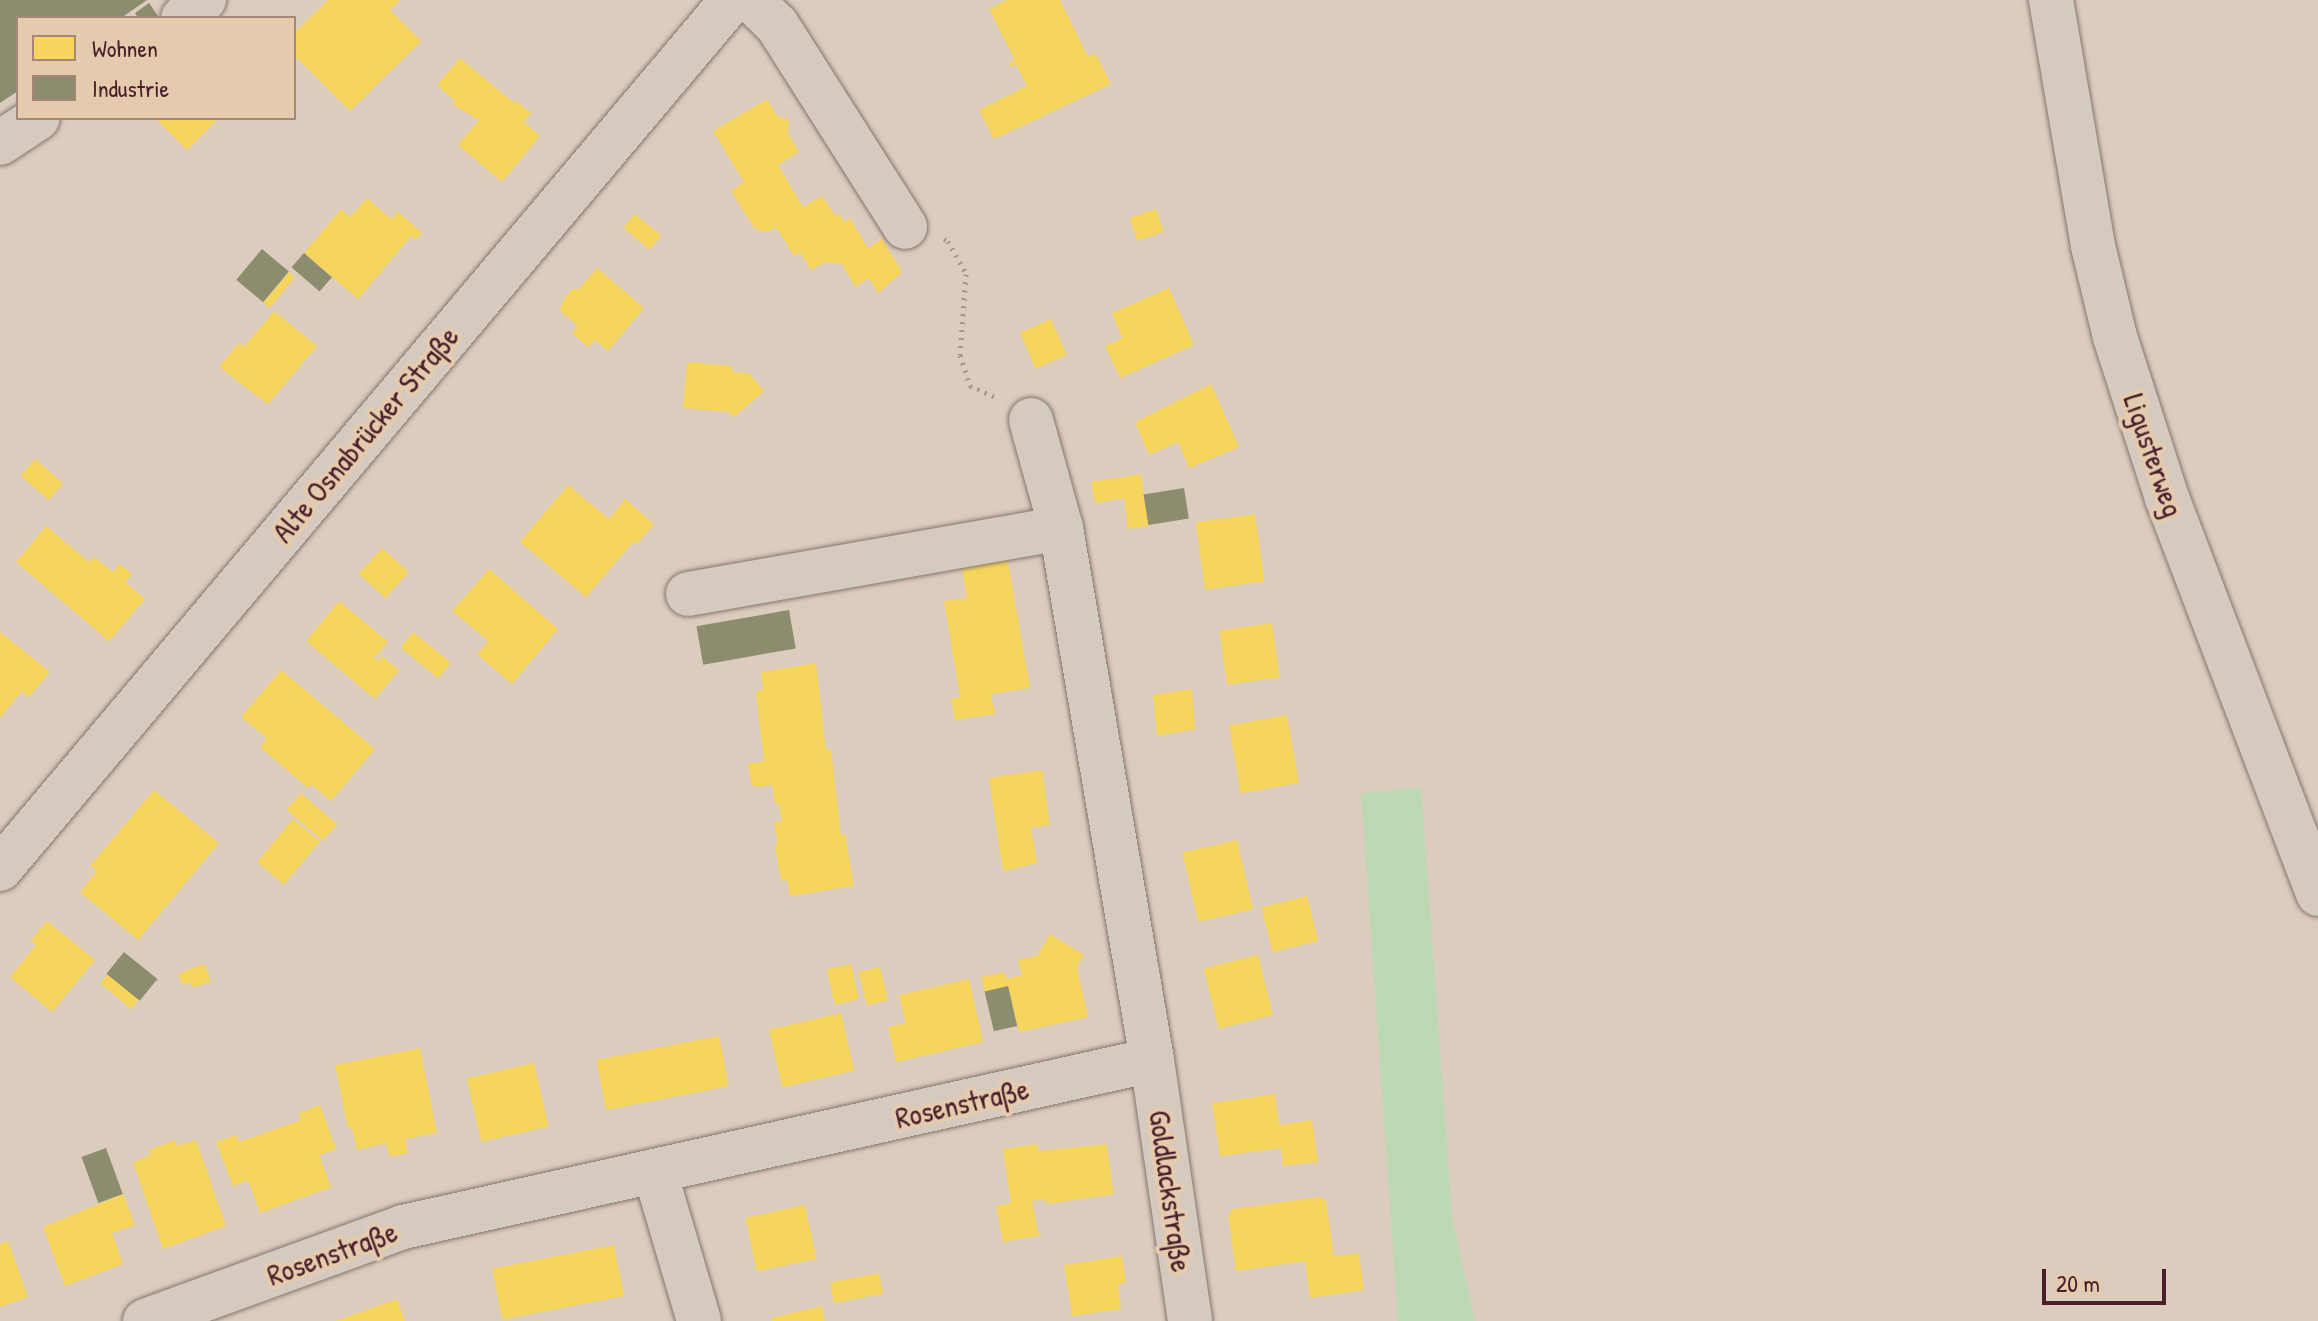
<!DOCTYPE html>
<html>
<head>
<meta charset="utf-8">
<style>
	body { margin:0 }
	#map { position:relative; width:2318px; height:1321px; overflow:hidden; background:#dcccbe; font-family:"Patrick Hand",sans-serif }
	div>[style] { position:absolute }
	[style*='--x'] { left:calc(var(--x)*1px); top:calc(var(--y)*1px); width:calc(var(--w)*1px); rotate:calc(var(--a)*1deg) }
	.green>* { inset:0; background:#bcd9b4 }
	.homes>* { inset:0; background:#f6d55c; transform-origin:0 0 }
	.industry>* { inset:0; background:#8c8c6e; transform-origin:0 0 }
	.path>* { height:5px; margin-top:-2.5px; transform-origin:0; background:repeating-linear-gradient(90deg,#a29690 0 2px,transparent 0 8px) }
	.roads { filter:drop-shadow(0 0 2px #847570) drop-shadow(0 0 2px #847570) }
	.minor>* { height:44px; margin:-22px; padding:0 22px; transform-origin:22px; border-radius:22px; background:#d4cabf }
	span { translate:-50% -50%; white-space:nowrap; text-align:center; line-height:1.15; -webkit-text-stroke:8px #e5cbad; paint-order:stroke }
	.street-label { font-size:30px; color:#4a1f2b }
	.legend { position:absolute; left:16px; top:16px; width:280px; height:104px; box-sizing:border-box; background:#e5cbad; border:2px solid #a78679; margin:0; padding:10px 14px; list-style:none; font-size:24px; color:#4a1f2b }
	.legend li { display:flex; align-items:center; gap:16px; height:40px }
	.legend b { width:40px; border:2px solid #a78679 }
	.scale { position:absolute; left:2042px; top:1269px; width:124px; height:36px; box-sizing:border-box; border:4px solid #4a1f2b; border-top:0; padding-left:10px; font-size:24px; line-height:28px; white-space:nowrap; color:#4a1f2b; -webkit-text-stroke:6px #e5cbad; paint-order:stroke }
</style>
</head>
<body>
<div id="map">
	<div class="green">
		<div style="clip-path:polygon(1421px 788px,1452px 1216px,1475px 1321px,1398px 1321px,1361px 793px)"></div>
	</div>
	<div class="homes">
		<div style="clip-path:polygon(328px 0,400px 0,390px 10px,421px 41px,350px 111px,294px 55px,294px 33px)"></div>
		<div style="clip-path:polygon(1007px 0,1060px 0,1088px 57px,1095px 53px,1111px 84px,994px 139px,979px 110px,1027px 86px,1016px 64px,1010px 67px,1009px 63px,1015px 60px,989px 9px)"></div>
		<div style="clip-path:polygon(460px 58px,514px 103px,515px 100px,531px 113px,524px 122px,540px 136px,502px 182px,458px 145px,479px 120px,452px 104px,455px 101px,437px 85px)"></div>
		<div style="clip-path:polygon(767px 99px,777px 116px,789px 120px,788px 133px,799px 152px,778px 165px,803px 207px,822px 196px,834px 214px,840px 215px,844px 222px,850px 218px,868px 248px,882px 239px,902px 272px,878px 293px,869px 278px,855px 287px,842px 264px,826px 262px,811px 270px,800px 252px,794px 256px,776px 227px,767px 232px,755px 229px,731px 191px,744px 182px,713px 131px)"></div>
		<div style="clip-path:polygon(155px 118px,219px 118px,187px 150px)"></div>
		<div style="clip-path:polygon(367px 198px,392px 220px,397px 211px,422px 233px,415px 240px,411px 236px,358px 299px,304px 253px,341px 209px,350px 217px)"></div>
		<div style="left:1156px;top:209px;width:24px;height:28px;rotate:71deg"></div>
		<div style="left:635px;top:214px;width:34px;height:18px;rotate:40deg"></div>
		<div style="clip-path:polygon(597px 268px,644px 308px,608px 351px,595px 340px,588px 347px,572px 333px,578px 326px,560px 311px,563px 300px,572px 289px,579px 289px)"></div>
		<div style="left:289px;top:272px;width:8px;height:40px;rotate:40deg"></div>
		<div style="clip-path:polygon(1169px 288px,1194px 345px,1120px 378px,1105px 346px,1122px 338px,1112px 313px)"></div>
		<div style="clip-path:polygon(274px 311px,317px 346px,268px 404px,219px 367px,239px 343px,244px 347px)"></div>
		<div style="left:1051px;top:319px;width:39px;height:34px;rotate:66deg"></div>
		<div style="clip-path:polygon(687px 362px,732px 366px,732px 372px,749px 373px,764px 391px,734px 417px,729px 412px,683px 408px)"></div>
		<div style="clip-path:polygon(1211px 384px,1239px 447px,1189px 468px,1178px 442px,1149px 455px,1135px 422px)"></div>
		<div style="left:35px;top:459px;width:37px;height:22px;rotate:41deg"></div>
		<div style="clip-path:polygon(1141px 474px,1149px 526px,1128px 529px,1124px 498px,1095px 503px,1091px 482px)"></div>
		<div style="clip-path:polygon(568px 485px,609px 519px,625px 499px,654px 524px,637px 544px,634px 541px,586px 597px,520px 542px)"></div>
		<div style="left:1255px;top:514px;width:68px;height:60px;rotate:82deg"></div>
		<div style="clip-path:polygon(46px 526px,89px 562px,94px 557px,113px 572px,120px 564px,132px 574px,125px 582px,145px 599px,109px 641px,16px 562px)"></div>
		<div style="left:382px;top:548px;width:36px;height:35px;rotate:42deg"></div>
		<div style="clip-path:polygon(1007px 556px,1030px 688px,991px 694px,995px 714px,955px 720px,951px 699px,960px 697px,944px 601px,967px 598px,961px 564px)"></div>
		<div style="clip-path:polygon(489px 569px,558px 629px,512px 684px,477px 654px,489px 641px,452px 611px)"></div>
		<div style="clip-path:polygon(339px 601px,388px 642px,374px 658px,377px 661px,382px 656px,399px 670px,375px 699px,306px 641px)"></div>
		<div style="left:1272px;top:623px;width:55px;height:53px;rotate:82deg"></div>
		<div style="clip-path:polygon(0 632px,50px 672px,29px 697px,22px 691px,0 718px)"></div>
		<div style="left:413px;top:632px;width:49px;height:20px;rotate:39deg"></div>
		<div style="clip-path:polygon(816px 663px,826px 750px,831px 749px,841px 835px,845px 834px,854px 886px,790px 896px,787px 880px,781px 881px,775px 845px,778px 844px,774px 822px,782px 821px,779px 804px,775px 804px,772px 785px,756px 787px,751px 784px,748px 764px,764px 761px,756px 691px,763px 690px,761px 672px)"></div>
		<div style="clip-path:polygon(281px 670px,375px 749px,331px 801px,311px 784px,308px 788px,260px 747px,267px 738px,241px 717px)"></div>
		<div style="clip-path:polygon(1192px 689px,1195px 729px,1157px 736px,1153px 695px)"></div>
		<div style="left:1287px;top:715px;width:69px;height:59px;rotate:80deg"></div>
		<div style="clip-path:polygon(1042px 770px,1050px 825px,1031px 828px,1037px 863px,1003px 871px,989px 778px)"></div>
		<div style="clip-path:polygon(154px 790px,219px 843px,138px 940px,80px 892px,97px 871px,90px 866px)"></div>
		<div style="left:301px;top:793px;width:48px;height:22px;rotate:41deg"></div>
		<div style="left:293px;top:819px;width:35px;height:56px;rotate:40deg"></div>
		<div style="left:1237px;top:840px;width:71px;height:56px;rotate:77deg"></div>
		<div style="left:1307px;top:896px;width:46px;height:47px;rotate:76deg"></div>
		<div style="clip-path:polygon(47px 921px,95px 960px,52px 1012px,10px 977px,36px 945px,31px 940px)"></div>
		<div style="clip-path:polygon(1050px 934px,1084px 955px,1077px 967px,1088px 1017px,1019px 1032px,1008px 986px,985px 992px,981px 977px,1004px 972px,1006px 979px,1022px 975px,1018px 960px,1037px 956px)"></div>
		<div style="left:1258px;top:955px;width:62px;height:56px;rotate:76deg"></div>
		<div style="clip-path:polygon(204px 964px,211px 981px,193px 988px,192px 982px,183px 985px,178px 974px)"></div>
		<div style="left:851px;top:964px;width:36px;height:25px;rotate:77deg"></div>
		<div style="left:880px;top:967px;width:34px;height:22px;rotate:76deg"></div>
		<div style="left:108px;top:974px;width:40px;height:12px;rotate:40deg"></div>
		<div style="clip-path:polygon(969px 979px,983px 1042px,896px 1062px,888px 1027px,906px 1023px,899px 995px)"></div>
		<div style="left:841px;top:1013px;width:59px;height:74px;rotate:77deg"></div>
		<div style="left:719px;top:1036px;width:51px;height:125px;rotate:79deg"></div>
		<div style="clip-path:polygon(420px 1048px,437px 1133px,405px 1139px,408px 1153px,390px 1157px,386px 1143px,357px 1150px,352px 1127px,348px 1128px,335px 1065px)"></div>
		<div style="left:534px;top:1063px;width:65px;height:69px;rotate:77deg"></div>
		<div style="clip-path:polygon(1275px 1094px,1279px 1125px,1312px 1120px,1318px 1162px,1283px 1166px,1281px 1148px,1220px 1156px,1212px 1103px)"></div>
		<div style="clip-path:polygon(320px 1105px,336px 1149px,319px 1155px,331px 1187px,260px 1213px,248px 1180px,233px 1186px,216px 1142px,236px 1135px,239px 1142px,301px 1120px,299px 1113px)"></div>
		<div style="clip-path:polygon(175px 1140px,177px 1146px,196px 1140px,226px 1226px,163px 1249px,133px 1162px,150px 1156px,149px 1150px)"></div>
		<div style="clip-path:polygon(1037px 1144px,1038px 1151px,1106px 1144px,1114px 1194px,1046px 1204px,1045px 1199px,1032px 1201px,1038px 1233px,1043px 1235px,1003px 1242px,996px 1206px,1011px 1203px,1003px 1149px)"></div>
		<div style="clip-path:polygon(123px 1194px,135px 1225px,112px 1233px,123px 1264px,65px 1286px,43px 1227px)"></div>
		<div style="clip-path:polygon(1319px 1197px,1326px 1201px,1334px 1256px,1359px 1253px,1364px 1290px,1310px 1298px,1305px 1261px,1236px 1271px,1228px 1216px,1233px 1209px)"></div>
		<div style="left:805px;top:1205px;width:55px;height:61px;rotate:78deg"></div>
		<div style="clip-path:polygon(8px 1241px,28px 1297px,0 1307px,0 1244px)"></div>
		<div style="left:614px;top:1245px;width:52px;height:124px;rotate:79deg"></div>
		<div style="clip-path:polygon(1122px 1256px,1126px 1283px,1118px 1284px,1121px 1309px,1072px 1316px,1064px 1265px)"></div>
		<div style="left:879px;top:1273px;width:21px;height:50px;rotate:79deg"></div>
		<div style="clip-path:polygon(397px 1299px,405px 1321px,336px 1321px)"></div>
		<div style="clip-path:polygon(822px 1306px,825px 1321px,772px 1321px,771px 1318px)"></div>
	</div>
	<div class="industry">
		<div style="clip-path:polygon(0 0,147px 0,121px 18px,18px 18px,18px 91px,0 103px)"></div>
		<div style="clip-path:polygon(149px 3px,158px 16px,138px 18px,135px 13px)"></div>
		<div style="left:262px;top:249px;width:35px;height:40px;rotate:40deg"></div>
		<div style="left:304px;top:253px;width:37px;height:19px;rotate:41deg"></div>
		<div style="left:1184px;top:488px;width:31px;height:41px;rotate:81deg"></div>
		<div style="left:789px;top:610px;width:39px;height:94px;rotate:80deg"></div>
		<div style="left:124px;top:952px;width:43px;height:28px;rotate:39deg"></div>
		<div style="left:1008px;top:986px;width:41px;height:24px;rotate:77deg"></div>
		<div style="left:106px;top:1148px;width:49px;height:26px;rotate:70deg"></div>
	</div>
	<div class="path">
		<div style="--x:944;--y:239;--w:4;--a:27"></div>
		<div style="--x:948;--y:241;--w:38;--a:61"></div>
		<div style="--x:966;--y:274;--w:81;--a:94.2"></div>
		<div style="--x:960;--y:355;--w:33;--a:72"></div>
		<div style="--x:970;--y:386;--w:30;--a:23"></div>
	</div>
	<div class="roads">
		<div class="minor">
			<div style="--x:751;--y:0;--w:36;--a:44"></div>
			<div style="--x:777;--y:25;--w:239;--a:57.6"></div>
			<div style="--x:2051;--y:0;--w:250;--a:80.3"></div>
			<div style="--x:2093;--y:246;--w:94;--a:76.4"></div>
			<div style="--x:2115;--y:337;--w:169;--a:72.1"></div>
			<div style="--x:2167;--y:498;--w:424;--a:69.1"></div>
			<div style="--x:183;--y:18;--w:28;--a:-41"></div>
			<div style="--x:0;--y:143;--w:45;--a:-33.3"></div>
			<div style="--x:1031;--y:420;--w:112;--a:74.5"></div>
			<div style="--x:1061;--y:528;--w:540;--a:80.29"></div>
			<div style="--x:1152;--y:1060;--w:264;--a:81.7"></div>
			<div style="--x:688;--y:594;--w:379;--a:-10"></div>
			<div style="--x:0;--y:869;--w:1136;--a:-49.89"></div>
			<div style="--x:655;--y:1172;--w:155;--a:73.5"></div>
			<div style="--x:145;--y:1321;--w:275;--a:-20"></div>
			<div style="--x:403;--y:1227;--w:767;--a:-12.57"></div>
		</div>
	</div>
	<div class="street-label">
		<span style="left:365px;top:434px;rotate:-50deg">Alte Osnabrücker Straße</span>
		<span style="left:2154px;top:455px;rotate:71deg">Ligusterweg</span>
		<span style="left:962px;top:1103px;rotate:-13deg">Rosenstraße</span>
		<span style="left:1171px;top:1191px;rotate:82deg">Goldlackstraße</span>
		<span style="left:332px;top:1253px;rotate:-20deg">Rosenstraße</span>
	</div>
	<ul class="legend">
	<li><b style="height:22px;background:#f6d55c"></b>Wohnen</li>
	<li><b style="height:22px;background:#8c8c6e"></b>Industrie</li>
	</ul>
	<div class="scale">20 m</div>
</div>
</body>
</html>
